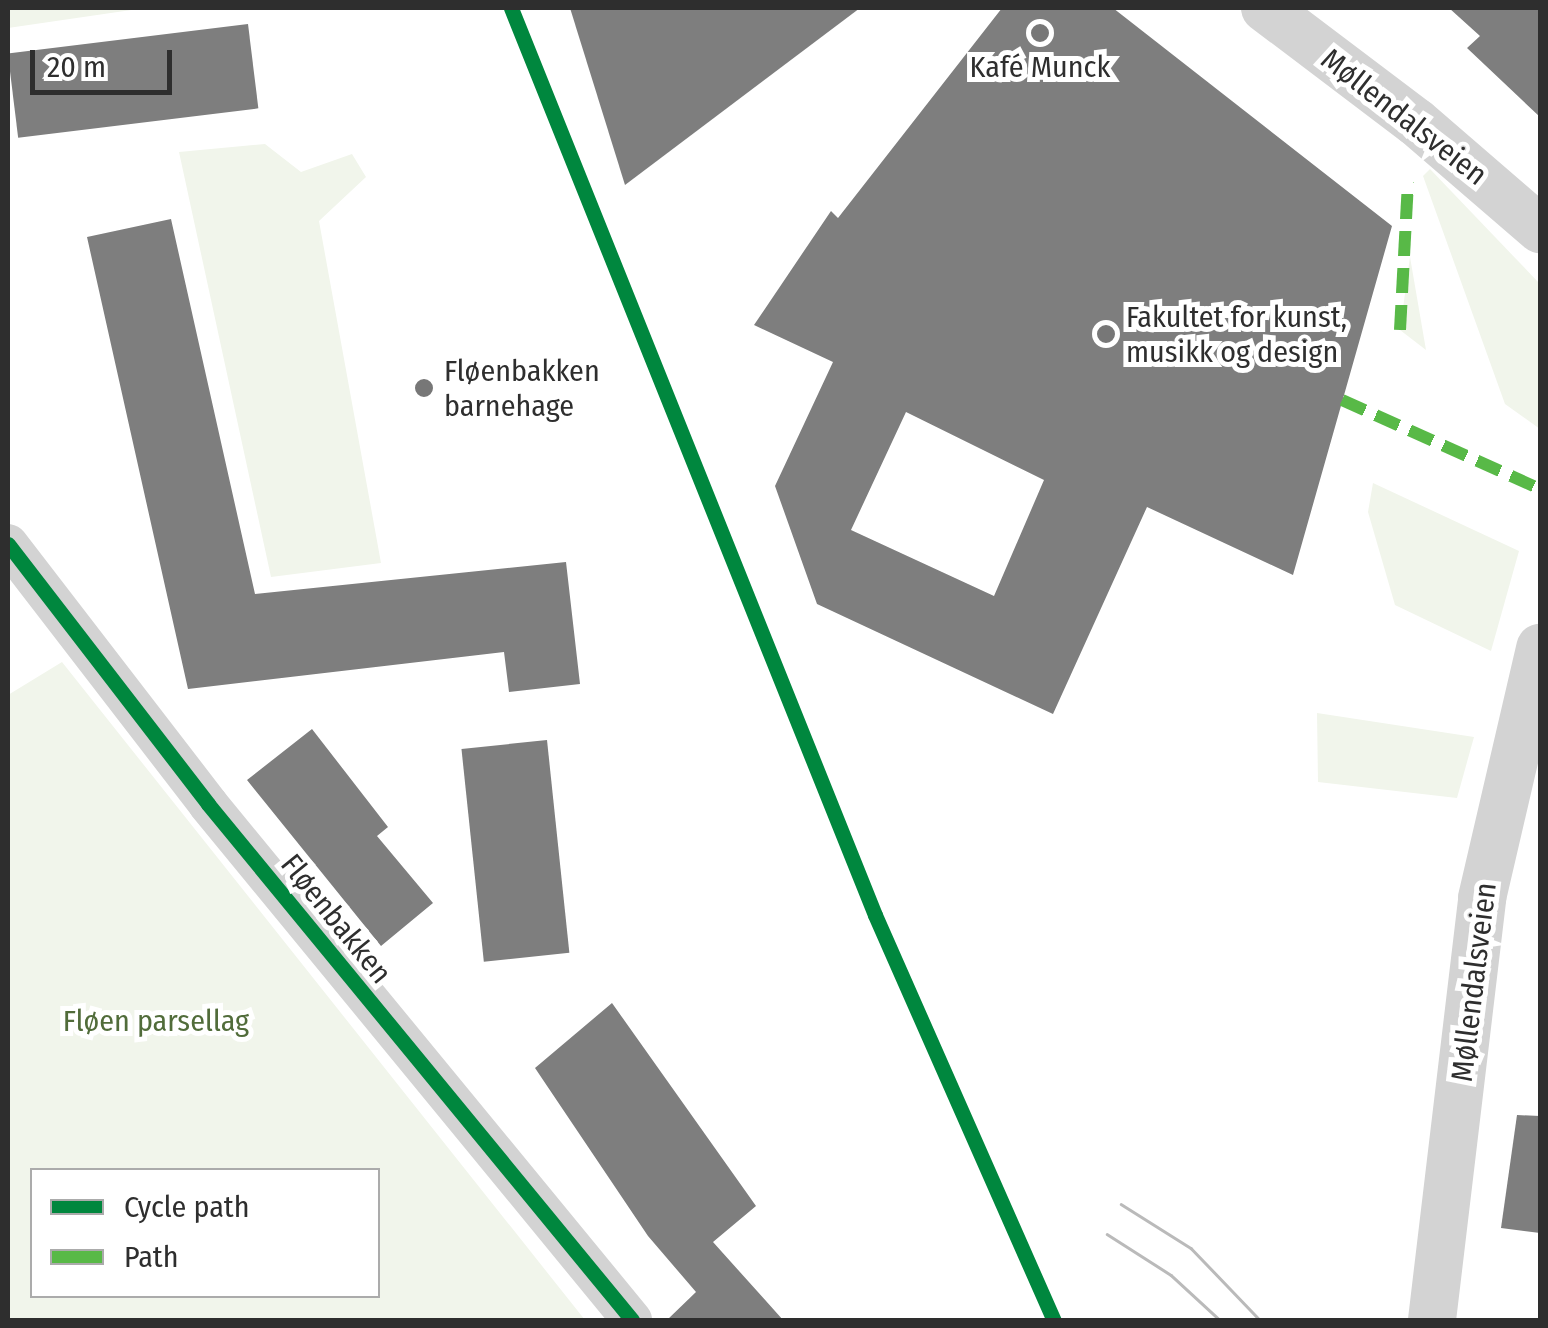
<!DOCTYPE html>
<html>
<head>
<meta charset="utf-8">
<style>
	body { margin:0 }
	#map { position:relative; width:1548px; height:1328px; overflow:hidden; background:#fff; font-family:"Fira Sans Condensed",sans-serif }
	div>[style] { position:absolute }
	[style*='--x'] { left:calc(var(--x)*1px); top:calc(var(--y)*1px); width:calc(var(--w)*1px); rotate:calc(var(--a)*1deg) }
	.green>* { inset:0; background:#f1f5eb }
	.building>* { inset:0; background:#7e7e7e; transform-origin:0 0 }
	.minor>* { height:40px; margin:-20px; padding:0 20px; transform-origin:20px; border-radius:20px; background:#d3d3d3 }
	.tertiary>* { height:48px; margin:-24px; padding:0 24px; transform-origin:24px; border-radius:24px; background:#d3d3d3 }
	.tram>* { height:2.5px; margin:-1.25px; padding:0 1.25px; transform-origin:1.25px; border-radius:1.25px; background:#bababa }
	.quiet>* { height:12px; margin-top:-6px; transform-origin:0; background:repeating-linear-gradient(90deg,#58b947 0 25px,transparent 0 37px) }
	.cycleway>* { height:15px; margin:-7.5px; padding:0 7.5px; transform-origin:7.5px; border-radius:7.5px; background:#00873e }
	.dots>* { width:28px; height:28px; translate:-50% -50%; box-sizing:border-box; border:5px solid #fff; border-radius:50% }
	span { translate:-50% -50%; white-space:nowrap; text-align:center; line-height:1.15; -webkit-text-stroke:10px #fff; paint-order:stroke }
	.poi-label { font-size:30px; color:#2e2e2e }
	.left { translate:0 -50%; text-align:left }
	.street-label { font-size:30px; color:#2e2e2e }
	.park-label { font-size:30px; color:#516c3a }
	.frame { position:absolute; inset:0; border:10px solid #2e2e2e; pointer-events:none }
	.legend { position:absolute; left:30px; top:1168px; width:350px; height:130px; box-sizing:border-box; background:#fff; border:2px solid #ababab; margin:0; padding:12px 18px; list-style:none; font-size:30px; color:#2e2e2e }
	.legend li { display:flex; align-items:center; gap:20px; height:50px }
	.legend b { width:50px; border:2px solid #ababab }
	.scale { position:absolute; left:30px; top:50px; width:142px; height:45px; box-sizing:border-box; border:5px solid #2e2e2e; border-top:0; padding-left:12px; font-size:30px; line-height:35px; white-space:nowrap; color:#2e2e2e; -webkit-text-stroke:8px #fff; paint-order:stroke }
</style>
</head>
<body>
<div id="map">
	<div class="green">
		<div style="clip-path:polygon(8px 8px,145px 8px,8px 28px)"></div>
		<div style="clip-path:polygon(265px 144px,301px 172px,352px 154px,366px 177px,319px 221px,381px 563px,271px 577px,179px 152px)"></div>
		<div style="clip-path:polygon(1430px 169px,1540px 284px,1540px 429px,1505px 404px,1423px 176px)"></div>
		<div style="clip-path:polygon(1410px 257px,1426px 350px,1400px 330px)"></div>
		<div style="clip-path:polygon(1373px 483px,1519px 551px,1491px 651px,1395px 605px,1368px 512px)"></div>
		<div style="clip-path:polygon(evenodd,62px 662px,585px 1320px,8px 1320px,8px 695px,62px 662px,32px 1170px,378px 1170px,378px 1296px,32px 1296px,32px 1170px)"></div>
		<div style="clip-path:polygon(1317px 713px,1474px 737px,1457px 798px,1318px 782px)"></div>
	</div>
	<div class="building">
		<div style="clip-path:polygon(570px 8px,860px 8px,625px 185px)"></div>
		<div style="clip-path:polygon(evenodd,1002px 8px,1113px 8px,1392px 226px,1293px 575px,1147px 507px,1053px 714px,817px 604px,775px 486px,833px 362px,754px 325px,831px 211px,838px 218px,1002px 8px,906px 412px,1044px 480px,994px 596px,851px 530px,906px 412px)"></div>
		<div style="clip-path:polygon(1449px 8px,1540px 8px,1540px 117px,1467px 48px,1480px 36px)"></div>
		<div style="left:248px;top:24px;width:85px;height:242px;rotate:83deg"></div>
		<div style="clip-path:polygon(171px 219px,255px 594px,566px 562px,580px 684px,509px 692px,504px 652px,188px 689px,87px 237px)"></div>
		<div style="clip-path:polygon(312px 729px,388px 827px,377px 836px,433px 903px,381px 946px,247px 780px)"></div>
		<div style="left:547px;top:740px;width:214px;height:86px;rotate:84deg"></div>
		<div style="clip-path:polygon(612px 1003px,756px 1206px,713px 1242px,783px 1320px,667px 1320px,696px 1292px,648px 1236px,535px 1068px)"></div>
		<div style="clip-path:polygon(1517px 1115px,1540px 1116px,1540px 1233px,1501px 1228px)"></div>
	</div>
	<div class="minor">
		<div style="--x:8;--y:544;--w:328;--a:52.4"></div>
		<div style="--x:208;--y:804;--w:668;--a:50.59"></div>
	</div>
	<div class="tertiary">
		<div style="--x:1265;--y:8;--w:189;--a:37.1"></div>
		<div style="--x:1416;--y:122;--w:164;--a:40.8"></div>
		<div style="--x:1432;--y:1320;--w:425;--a:-83.2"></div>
		<div style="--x:1482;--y:898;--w:257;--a:-76.9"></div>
	</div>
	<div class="tram">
		<div style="--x:1121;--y:1204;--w:83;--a:32.2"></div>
		<div style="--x:1191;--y:1248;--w:100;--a:46.2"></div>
		<div style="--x:1107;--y:1234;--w:76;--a:32.6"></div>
		<div style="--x:1171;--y:1275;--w:67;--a:42.6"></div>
	</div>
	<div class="quiet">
		<div style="--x:1400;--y:330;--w:148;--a:-86.9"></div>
		<div style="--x:1342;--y:400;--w:217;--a:24.2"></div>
	</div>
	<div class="cycleway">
		<div style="--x:511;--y:8;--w:977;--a:68.13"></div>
		<div style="--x:875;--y:915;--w:443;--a:66.2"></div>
		<div style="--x:8;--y:544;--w:328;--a:52.4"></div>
		<div style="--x:208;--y:804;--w:668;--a:50.59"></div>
	</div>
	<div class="dots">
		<div style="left:1040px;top:33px;background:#777"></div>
		<div style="left:1106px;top:334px;background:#777"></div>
		<div style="left:424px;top:388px;background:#777"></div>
	</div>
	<div class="poi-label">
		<span style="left:1040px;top:67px">Kafé Munck</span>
		<span class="left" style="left:1126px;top:334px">Fakultet for kunst,<br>musikk og design</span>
		<span class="left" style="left:444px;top:388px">Fløenbakken<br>barnehage</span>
	</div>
	<div class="street-label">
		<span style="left:1404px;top:117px;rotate:38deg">Møllendalsveien</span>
		<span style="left:336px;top:919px;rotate:51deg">Fløenbakken</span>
		<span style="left:1474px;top:982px;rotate:-83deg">Møllendalsveien</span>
	</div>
	<div class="park-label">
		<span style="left:156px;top:1021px">Fløen parsellag</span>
	</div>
	<div class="frame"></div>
	<ul class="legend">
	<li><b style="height:12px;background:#00873e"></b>Cycle path</li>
	<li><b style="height:12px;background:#58b947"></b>Path</li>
	</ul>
	<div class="scale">20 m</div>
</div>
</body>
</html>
